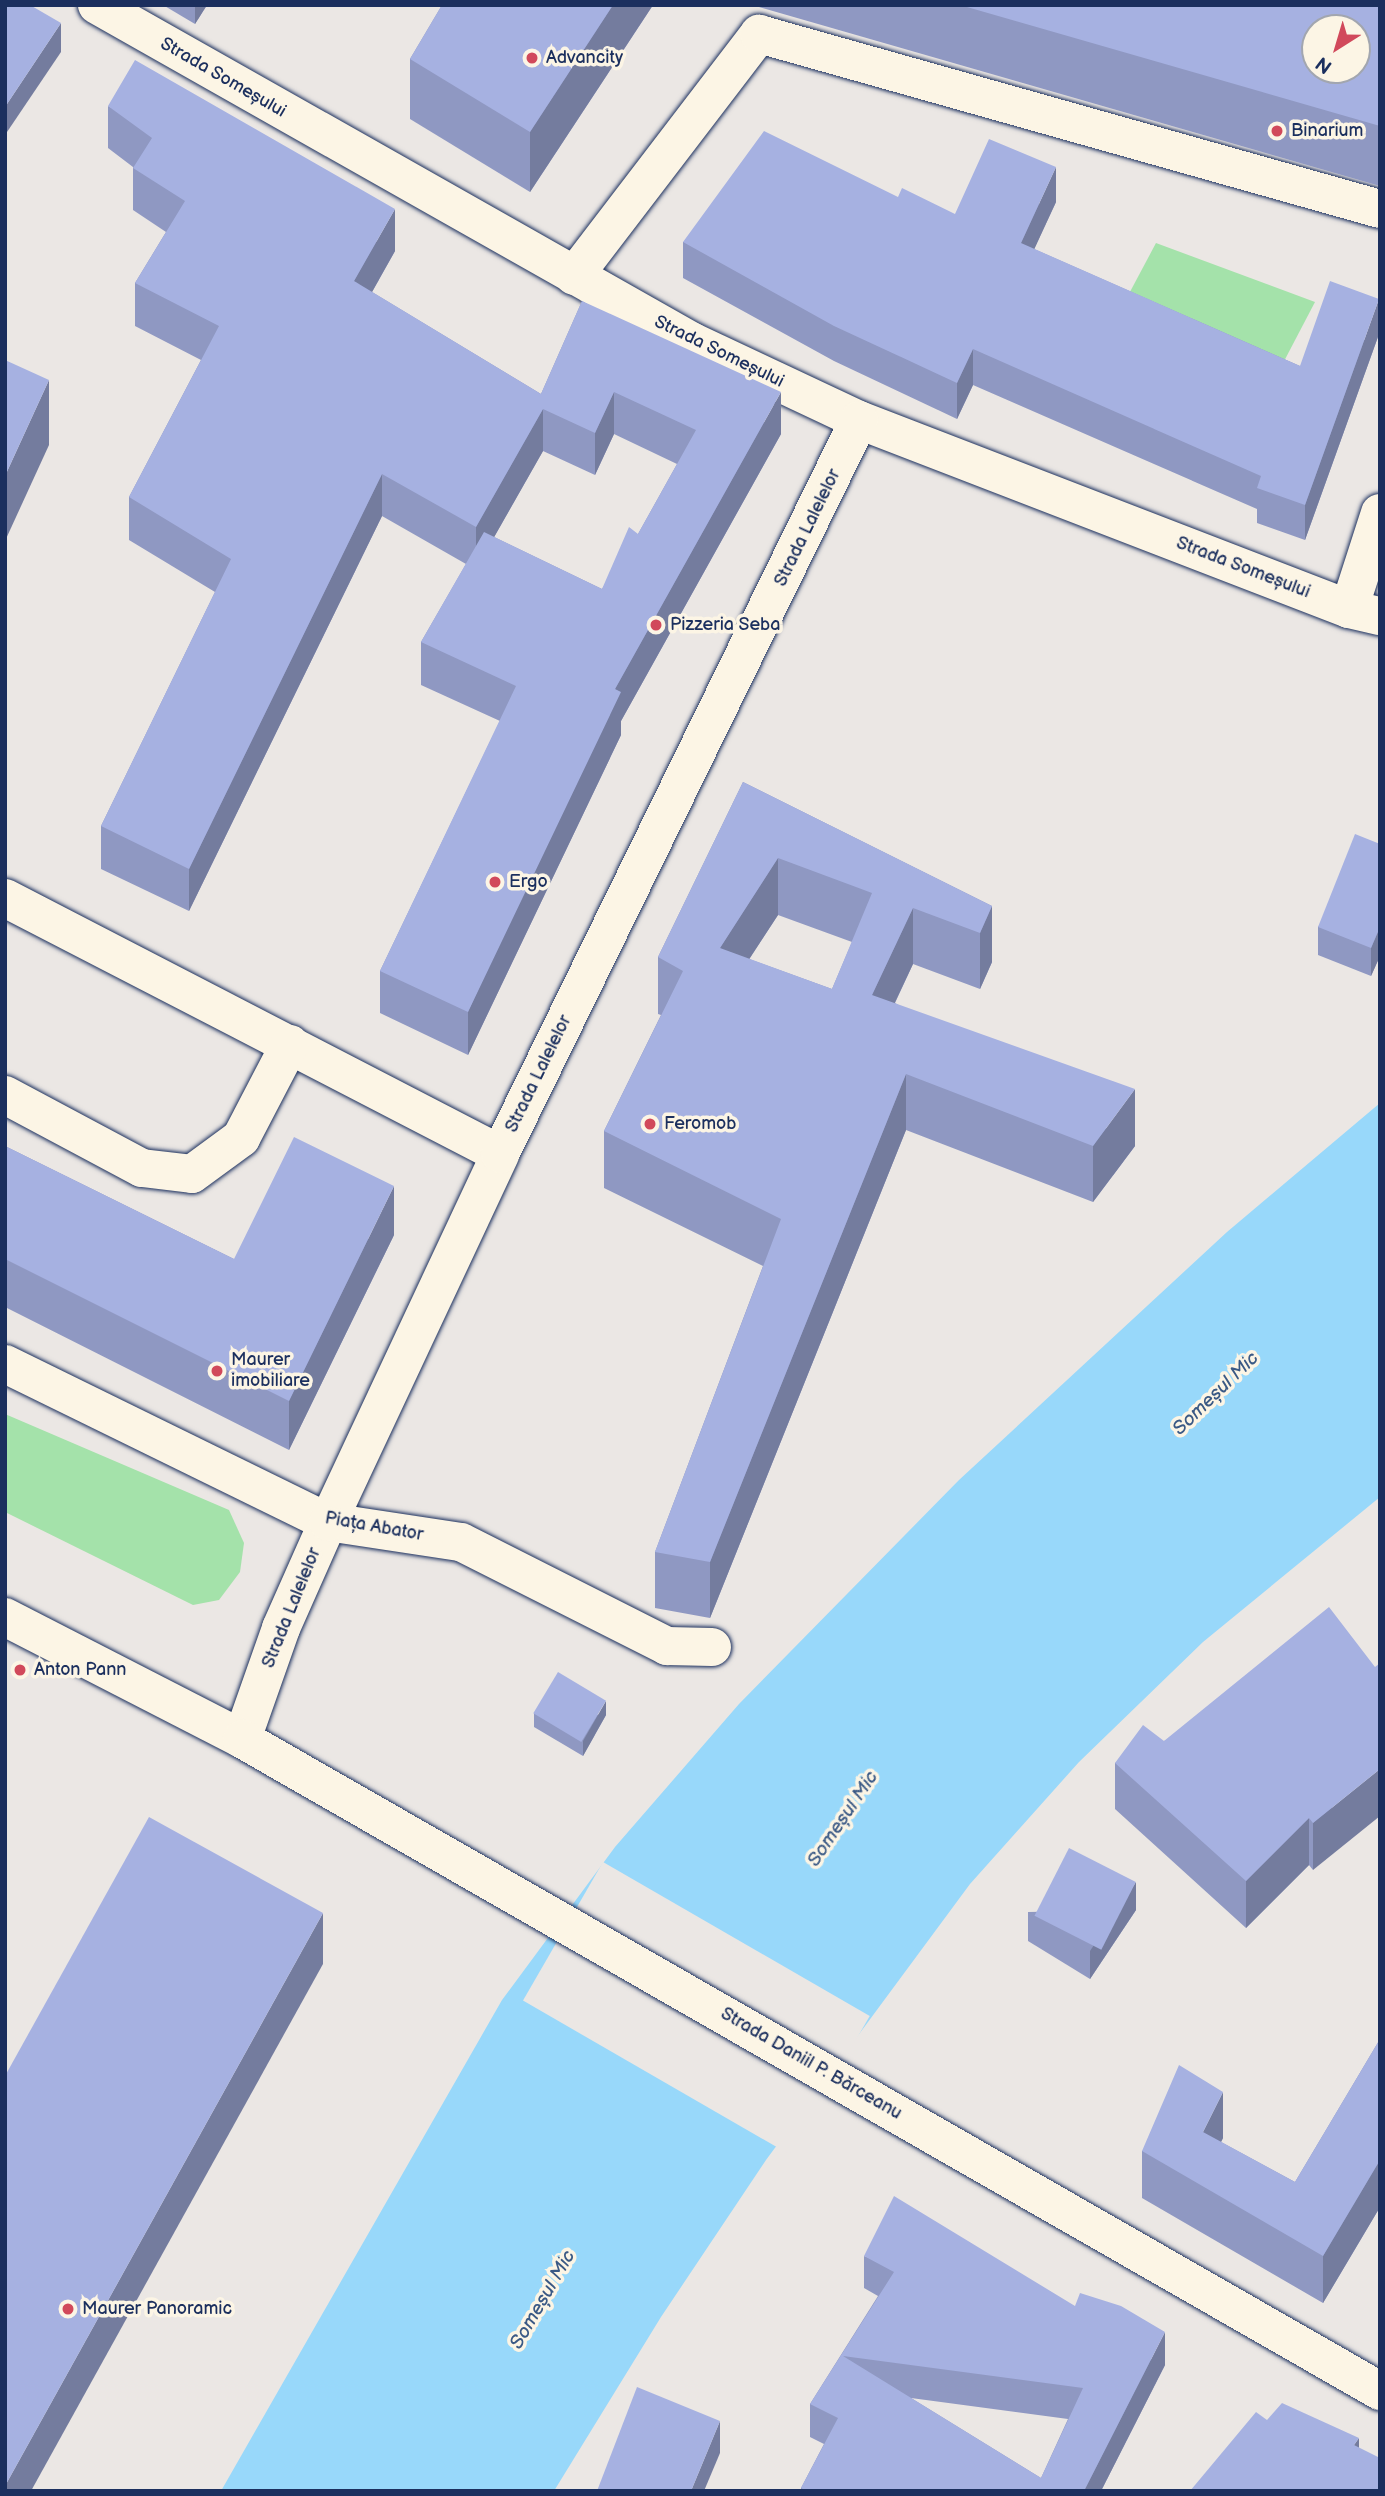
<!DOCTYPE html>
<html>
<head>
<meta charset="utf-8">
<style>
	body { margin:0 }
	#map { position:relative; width:1385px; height:2496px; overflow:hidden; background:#ebe7e4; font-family:"Balsamiq Sans",sans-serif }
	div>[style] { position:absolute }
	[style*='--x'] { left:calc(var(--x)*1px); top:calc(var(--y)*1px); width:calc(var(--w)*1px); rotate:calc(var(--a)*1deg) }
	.green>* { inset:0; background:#a4e2aa }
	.water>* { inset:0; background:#98d8fa }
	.pier>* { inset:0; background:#ebe7e4; transform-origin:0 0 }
	.roads { filter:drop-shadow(0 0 2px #1b2f5e) drop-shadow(0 0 2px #1b2f5e) }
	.minor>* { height:38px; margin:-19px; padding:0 19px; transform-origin:19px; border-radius:19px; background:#fcf5e5 }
	.major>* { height:38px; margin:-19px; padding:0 19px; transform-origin:19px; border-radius:19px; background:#fcf5e5 }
	.wall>* { inset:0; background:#8f98c2 }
	.shaded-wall>* { inset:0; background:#747c9e }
	.building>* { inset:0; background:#a6b1e1; transform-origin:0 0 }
	.dots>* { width:19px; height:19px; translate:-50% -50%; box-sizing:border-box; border:4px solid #fcf5e5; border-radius:50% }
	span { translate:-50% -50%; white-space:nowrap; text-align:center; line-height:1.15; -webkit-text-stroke:7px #fcf5e5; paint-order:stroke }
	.poi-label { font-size:18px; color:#1b2f5e }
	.left { translate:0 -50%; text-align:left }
	.street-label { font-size:18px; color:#1b2f5e }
	.water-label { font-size:19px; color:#3a5985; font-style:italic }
	.frame { position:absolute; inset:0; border:7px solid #1b2f5e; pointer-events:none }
	.north { position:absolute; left:1301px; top:14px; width:70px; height:70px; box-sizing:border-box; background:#fcf5e5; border:2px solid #a2a6af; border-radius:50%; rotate:217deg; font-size:19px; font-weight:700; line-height:28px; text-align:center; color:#1b2f5e }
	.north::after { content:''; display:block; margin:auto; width:24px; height:32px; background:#d1495b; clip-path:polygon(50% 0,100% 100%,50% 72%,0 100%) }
</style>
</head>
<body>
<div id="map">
	<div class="green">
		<div style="clip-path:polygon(1156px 243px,1315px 302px,1270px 388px,1115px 320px)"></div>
		<div style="clip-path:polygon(5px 1414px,229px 1510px,244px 1543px,240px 1572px,219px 1600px,193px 1605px,5px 1512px)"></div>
	</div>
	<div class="water">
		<div style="clip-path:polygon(1380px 1103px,1380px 1497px,1203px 1642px,1079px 1762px,970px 1884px,766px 2160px,661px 2317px,554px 2491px,221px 2491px,502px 2000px,615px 1847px,739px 1704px,959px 1480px,1227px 1232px)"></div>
	</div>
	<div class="pier">
		<div style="left:603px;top:1862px;width:308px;height:160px;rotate:30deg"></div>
	</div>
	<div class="roads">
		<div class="minor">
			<div style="--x:97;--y:5;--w:685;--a:29.49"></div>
			<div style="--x:693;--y:342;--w:183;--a:25.2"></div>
			<div style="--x:859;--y:420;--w:525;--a:21.09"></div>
			<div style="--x:1349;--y:609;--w:32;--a:13"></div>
			<div style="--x:574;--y:276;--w:305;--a:-52.6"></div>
			<div style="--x:759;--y:34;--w:645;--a:15.74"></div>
			<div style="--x:1349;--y:609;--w:101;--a:-72.1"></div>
			<div style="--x:5;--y:898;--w:557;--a:27.35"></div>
			<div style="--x:5;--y:1095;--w:155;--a:28.1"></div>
			<div style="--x:142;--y:1168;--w:50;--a:6.8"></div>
			<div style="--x:192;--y:1174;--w:61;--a:-36.3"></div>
			<div style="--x:241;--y:1138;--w:106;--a:-62.5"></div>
			<div style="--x:5;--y:1364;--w:360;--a:26.1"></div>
			<div style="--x:328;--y:1522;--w:134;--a:8.6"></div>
			<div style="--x:461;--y:1542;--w:231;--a:26.8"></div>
			<div style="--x:667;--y:1646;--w:45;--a:1.3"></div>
			<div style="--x:242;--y:1739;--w:118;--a:-70.6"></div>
			<div style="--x:281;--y:1628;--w:116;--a:-66.1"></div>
			<div style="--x:328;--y:1522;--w:406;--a:-64.9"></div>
			<div style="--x:500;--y:1154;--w:817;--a:-63.94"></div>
		</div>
		<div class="major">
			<div style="--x:5;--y:1617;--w:267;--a:27.2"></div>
			<div style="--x:242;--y:1739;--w:1312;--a:29.81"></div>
		</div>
	</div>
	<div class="wall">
		<div style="clip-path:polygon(163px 5px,207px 5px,195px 24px)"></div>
		<div style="clip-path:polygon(442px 5px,653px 5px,530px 192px,410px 119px,410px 59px)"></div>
		<div style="clip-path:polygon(752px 5px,1380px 5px,1380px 186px)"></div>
		<div style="clip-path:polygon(evenodd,108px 106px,395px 251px,372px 292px,541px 394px,582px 301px,781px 434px,621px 721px,621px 735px,468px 1055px,380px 1013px,380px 971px,500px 721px,421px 685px,421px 642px,466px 564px,382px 516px,189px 911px,101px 869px,101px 826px,215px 592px,129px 540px,129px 497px,201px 360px,135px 326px,135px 283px,166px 232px,133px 210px,133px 167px,108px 148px,108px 106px,614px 434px,677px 464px,638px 534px,602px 589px,494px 537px,543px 451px,595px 475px,614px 434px)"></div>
		<div style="clip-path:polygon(1056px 202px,1034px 249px,1300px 366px,1379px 334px,1305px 540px,1257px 523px,1257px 509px,973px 385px,957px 419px,834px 361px,683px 278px,683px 242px,955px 214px)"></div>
		<div style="clip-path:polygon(evenodd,743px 782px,992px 906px,992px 962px,980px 989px,913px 964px,895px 1003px,1135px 1146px,1093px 1202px,906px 1130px,710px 1618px,655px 1608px,655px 1552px,763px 1266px,604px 1188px,604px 1131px,661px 1015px,658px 1014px,658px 957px,743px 782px,778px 915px,852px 942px,832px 989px,749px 959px,778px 915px)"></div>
		<div style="clip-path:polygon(1380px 844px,1380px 956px,1371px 976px,1318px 955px,1318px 927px)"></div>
		<div style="clip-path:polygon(5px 1146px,234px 1259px,394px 1235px,289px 1450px,5px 1307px)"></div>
		<div style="clip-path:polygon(1375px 1667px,1313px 1870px,1309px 1865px,1246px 1928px,1115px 1809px,1115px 1763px,1164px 1741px)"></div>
		<div style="clip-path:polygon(534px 1713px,606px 1715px,583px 1756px,534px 1727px)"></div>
		<div style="clip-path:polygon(1136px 1910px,1090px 1979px,1028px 1941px,1028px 1912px)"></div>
		<div style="clip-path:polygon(1380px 2039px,1380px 2207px,1323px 2303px,1142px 2198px,1142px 2151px,1223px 2138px,1221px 2142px,1295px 2182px)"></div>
		<div style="clip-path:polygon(evenodd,864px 2256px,1165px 2365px,1101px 2491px,801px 2491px,801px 2488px,824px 2444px,810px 2437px,810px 2404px,878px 2296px,864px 2288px,864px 2256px,911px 2398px,1068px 2419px,1041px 2478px,911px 2398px)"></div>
	</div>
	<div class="shaded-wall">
		<div style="clip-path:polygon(195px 5px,207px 5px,195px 24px)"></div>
		<div style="clip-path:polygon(613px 5px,653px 5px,530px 192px,530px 132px)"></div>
		<div style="clip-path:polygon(61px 23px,61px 52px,5px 135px,5px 107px)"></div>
		<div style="clip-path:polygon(1056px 167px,1056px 202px,1021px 278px,1021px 243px)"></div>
		<div style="clip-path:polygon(395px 209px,395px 251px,354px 324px,354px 281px)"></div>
		<div style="clip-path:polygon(1379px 299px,1379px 334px,1305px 540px,1305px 505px)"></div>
		<div style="clip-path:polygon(973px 349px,973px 385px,957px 419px,957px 383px)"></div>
		<div style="clip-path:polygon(49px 380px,49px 445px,5px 541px,5px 476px)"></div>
		<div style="clip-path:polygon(614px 392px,614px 434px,595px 475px,595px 433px)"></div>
		<div style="clip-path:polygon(781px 392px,781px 434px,621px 721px,621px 735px,468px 1055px,468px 1012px,615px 689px)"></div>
		<div style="clip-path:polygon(543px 409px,543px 451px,476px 569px,476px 527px)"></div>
		<div style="clip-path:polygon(382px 474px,382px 516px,189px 911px,189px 869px)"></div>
		<div style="clip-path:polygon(778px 858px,778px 915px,720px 1004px,720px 948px)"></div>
		<div style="clip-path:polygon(992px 906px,992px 962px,980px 989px,980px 933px)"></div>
		<div style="clip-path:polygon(913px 908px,913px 964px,872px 1051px,872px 995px)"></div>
		<div style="clip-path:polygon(1380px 927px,1380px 956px,1371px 976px,1371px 948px)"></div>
		<div style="clip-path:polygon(906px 1074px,906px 1130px,710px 1618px,710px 1562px)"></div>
		<div style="clip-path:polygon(1135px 1089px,1135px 1146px,1093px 1202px,1093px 1146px)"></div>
		<div style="clip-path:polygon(394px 1186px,394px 1235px,289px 1450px,289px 1401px)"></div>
		<div style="clip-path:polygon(606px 1701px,606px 1715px,583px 1756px,583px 1741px)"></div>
		<div style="clip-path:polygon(1380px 1769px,1380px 1816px,1313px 1870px,1313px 1823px)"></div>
		<div style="clip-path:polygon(1309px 1818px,1309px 1865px,1246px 1928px,1246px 1881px)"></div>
		<div style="clip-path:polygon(1136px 1882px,1136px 1910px,1090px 1979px,1090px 1951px)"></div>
		<div style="clip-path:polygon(323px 1913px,323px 1964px,31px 2491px,5px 2491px,5px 2486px)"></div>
		<div style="clip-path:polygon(1223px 2092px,1223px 2138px,1203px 2178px,1203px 2132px)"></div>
		<div style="clip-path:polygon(1380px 2160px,1380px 2207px,1323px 2303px,1323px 2256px)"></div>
		<div style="clip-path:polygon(1165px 2332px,1165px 2365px,1101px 2491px,1084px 2491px)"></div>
		<div style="clip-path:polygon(720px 2421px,720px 2453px,704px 2491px,691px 2491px)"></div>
		<div style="clip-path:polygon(1359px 2438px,1359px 2471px,1354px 2445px)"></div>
	</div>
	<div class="building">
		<div style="clip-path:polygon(5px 5px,30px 5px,61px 23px,5px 107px)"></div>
		<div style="clip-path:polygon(442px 5px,613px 5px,530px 132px,410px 59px)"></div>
		<div style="clip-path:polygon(evenodd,960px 5px,1380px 5px,1380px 126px,960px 5px,1315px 28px,1357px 28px,1357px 70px,1315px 70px,1315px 28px)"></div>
		<div style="clip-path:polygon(135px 60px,395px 209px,354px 281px,541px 394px,582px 301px,781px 392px,615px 689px,621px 692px,468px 1012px,380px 971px,516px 686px,421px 642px,484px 532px,602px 589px,629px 527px,638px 534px,696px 430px,614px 392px,595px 433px,543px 409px,476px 527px,382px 474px,189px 869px,101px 826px,231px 559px,129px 497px,219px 326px,135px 283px,185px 201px,133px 168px,152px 138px,108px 106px)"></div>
		<div style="clip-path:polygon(764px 131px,898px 197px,902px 188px,955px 214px,989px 139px,1056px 167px,1021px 243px,1300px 366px,1330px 281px,1379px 299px,1305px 505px,1257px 488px,1261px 476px,973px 349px,957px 383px,834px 326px,683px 242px)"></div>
		<div style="clip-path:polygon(5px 360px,49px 380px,5px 476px)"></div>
		<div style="clip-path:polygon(evenodd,743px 782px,992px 906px,980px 933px,913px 908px,872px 995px,1135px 1089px,1093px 1146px,906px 1074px,710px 1562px,655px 1552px,781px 1219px,604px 1131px,683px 971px,658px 957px,743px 782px,778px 858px,872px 893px,832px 989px,720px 948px,778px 858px)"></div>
		<div style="clip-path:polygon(1355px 834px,1380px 844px,1380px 927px,1371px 948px,1318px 927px)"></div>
		<div style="clip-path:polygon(294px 1137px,394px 1186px,289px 1401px,5px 1259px,5px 1146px,234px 1259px)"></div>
		<div style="clip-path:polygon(1329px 1607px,1375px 1667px,1380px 1663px,1380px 1769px,1313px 1823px,1309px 1818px,1246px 1881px,1115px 1763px,1143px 1725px,1164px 1741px)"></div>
		<div style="left:558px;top:1672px;width:56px;height:48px;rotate:31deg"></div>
		<div style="clip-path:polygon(149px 1817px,323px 1913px,5px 2486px,5px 2076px)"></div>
		<div style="left:1069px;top:1848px;width:75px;height:76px;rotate:27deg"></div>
		<div style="clip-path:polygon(1380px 2039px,1380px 2160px,1323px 2256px,1142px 2151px,1179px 2065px,1223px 2092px,1203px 2132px,1295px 2182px)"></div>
		<div style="clip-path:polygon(evenodd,894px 2196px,1075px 2306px,1080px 2293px,1121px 2306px,1165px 2332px,1084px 2491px,807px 2491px,801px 2488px,838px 2418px,810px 2404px,894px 2272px,864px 2256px,894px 2196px,843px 2356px,1083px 2388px,1041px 2478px,843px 2356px)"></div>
		<div style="clip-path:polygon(637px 2387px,720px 2421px,691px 2491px,597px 2491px)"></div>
		<div style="clip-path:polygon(1282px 2403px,1359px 2438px,1354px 2445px,1380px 2458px,1380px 2491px,1190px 2491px,1256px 2412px,1267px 2420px)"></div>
	</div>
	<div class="dots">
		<div style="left:532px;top:58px;background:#d1495b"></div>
		<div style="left:1277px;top:131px;background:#d1495b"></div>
		<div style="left:656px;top:625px;background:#d1495b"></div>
		<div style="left:495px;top:882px;background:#d1495b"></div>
		<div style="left:650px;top:1124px;background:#d1495b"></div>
		<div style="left:217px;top:1371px;background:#d1495b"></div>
		<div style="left:20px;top:1670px;background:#d1495b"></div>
		<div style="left:68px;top:2309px;background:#d1495b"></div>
	</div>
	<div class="poi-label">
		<span class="left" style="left:546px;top:58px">Advancity</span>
		<span class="left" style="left:1291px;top:131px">Binarium</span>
		<span class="left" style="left:670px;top:625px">Pizzeria Seba</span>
		<span class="left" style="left:509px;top:882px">Ergo</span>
		<span class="left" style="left:664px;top:1124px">Feromob</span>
		<span class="left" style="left:231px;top:1371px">Maurer<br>imobiliare</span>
		<span class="left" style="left:34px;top:1670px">Anton Pann</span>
		<span class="left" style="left:82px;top:2309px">Maurer Panoramic</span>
	</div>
	<div class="street-label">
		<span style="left:223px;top:78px;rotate:30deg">Strada Someșului</span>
		<span style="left:719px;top:352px;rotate:26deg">Strada Someșului</span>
		<span style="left:808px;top:528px;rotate:-64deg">Strada Lalelelor</span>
		<span style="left:1243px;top:568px;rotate:21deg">Strada Someșului</span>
		<span style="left:539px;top:1074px;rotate:-64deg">Strada Lalelelor</span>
		<span style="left:374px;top:1527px;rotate:10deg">Piața Abator</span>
		<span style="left:292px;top:1608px;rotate:-68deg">Strada Lalelelor</span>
		<span style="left:811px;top:2064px;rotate:30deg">Strada Daniil P. Bărceanu</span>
	</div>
	<div class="water-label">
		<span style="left:1216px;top:1394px;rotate:-44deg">Someșul Mic</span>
		<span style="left:843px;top:1819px;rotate:-56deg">Someșul Mic</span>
		<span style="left:543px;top:2300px;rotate:-60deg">Someșul Mic</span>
	</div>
	<div class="frame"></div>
	<div class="north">N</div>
</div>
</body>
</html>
